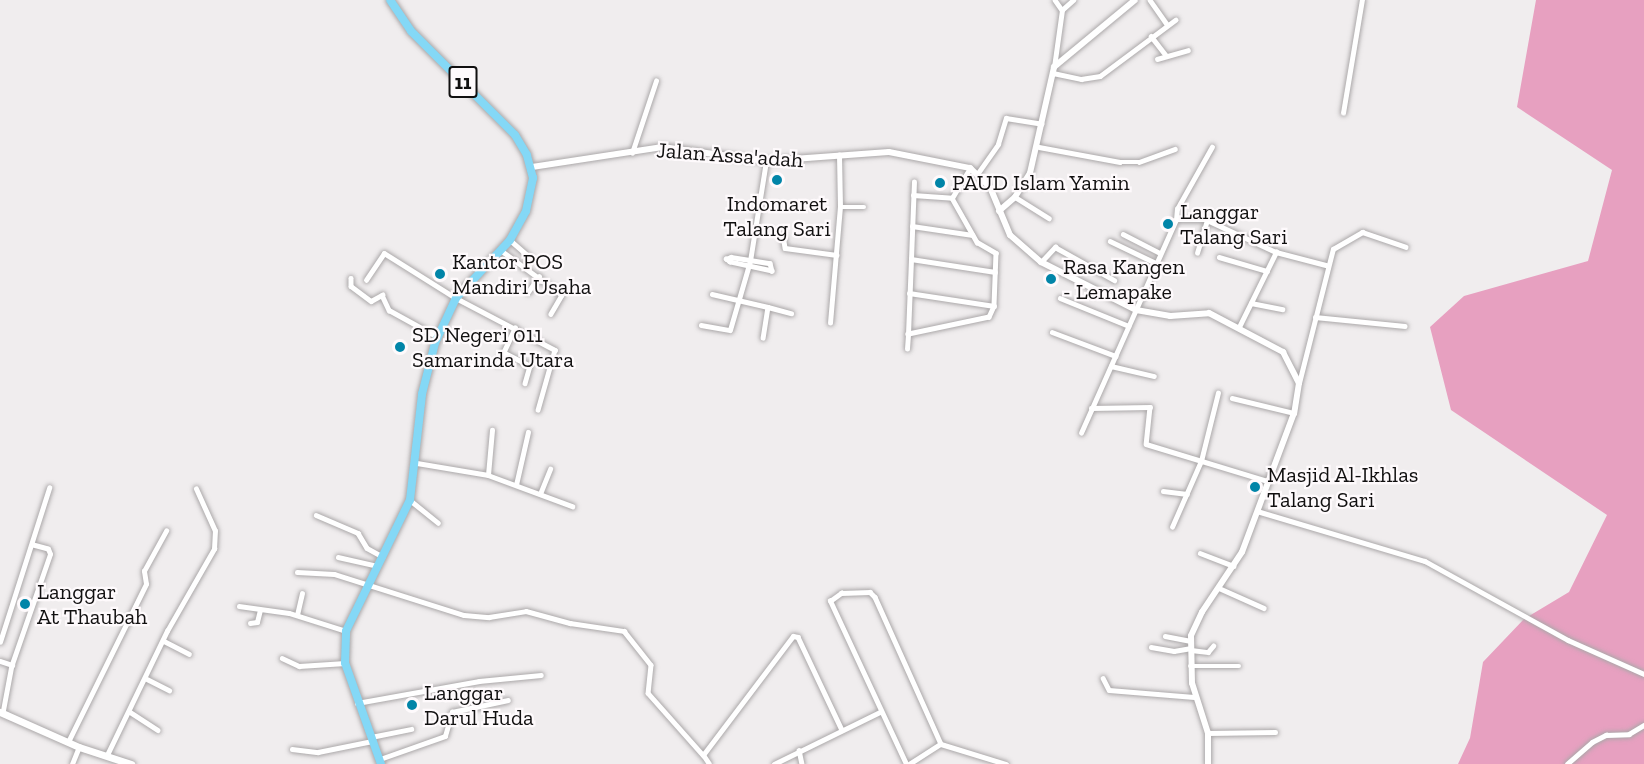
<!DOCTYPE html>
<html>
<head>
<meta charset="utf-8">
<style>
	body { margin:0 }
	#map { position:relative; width:1644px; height:764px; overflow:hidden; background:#f0edee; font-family:"Zilla Slab",serif }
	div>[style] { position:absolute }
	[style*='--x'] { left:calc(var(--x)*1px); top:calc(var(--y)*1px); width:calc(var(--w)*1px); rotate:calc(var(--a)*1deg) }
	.forest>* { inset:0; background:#e7a0c0 }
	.roads { filter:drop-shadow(0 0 2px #aba8a9) drop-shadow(0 0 2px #aba8a9) }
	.minor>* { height:4.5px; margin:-2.25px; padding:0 2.25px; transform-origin:2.25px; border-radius:2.25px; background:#fff }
	.tertiary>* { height:6px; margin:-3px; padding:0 3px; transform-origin:3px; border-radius:3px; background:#fff }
	.secondary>* { height:7px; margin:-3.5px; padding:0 3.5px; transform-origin:3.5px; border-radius:3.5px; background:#fff }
	.trunk>* { height:8px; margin:-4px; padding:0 4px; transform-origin:4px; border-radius:4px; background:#84d8f6 }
	.dots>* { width:16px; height:16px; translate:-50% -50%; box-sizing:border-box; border:3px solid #fefafc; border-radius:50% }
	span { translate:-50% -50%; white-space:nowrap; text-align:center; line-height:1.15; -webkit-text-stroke:4.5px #fefafc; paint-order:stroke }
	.shield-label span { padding:2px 4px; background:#fefafc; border:2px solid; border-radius:4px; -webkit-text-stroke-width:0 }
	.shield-label { font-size:21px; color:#111010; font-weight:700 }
	.street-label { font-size:22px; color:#111010 }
	.poi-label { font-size:22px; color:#111010 }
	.left { translate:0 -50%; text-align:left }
</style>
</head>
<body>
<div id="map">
	<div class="forest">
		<div style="clip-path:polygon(1536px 0,1644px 0,1644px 764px,1458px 764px,1470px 738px,1483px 662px,1524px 619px,1569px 592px,1607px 515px,1451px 410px,1430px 327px,1464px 296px,1588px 261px,1612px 170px,1517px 107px)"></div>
	</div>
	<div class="roads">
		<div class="minor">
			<div style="--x:1055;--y:0;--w:12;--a:55"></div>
			<div style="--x:1150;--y:0;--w:29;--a:55"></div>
			<div style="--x:1151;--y:36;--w:24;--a:52"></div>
			<div style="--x:1157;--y:59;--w:32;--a:-16"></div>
			<div style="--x:1054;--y:67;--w:58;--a:-82"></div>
			<div style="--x:1062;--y:10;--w:15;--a:-42"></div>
			<div style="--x:1053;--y:73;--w:29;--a:12"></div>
			<div style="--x:1081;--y:79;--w:19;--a:-9"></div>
			<div style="--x:1100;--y:76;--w:94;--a:-36.7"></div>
			<div style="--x:1343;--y:113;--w:115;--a:-80.5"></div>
			<div style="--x:1039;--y:147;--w:82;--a:10.5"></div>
			<div style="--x:1120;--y:162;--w:19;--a:0"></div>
			<div style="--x:1139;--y:162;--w:38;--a:-20"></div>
			<div style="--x:632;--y:153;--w:76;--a:-71.6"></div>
			<div style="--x:978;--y:173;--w:35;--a:-55"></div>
			<div style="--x:998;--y:144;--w:27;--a:-73"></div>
			<div style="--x:1006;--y:118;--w:36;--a:9"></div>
			<div style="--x:913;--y:195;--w:39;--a:4"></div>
			<div style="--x:952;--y:198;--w:51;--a:60.4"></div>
			<div style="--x:977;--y:242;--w:22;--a:30"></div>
			<div style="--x:996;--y:253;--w:53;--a:92.2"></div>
			<div style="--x:994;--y:306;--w:12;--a:114"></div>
			<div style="--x:989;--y:317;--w:83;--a:168.1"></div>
			<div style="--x:908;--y:334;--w:75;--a:-87.7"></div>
			<div style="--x:911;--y:259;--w:77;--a:-87.8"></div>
			<div style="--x:1015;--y:197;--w:40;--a:32"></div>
			<div style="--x:952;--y:198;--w:35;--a:-59"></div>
			<div style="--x:840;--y:207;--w:24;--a:0"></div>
			<div style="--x:1176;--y:220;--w:11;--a:-85"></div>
			<div style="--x:1177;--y:209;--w:71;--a:-60.6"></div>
			<div style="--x:912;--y:226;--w:61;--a:8.5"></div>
			<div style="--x:1123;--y:234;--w:42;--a:27.2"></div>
			<div style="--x:783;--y:235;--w:13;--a:81"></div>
			<div style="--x:785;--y:248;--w:52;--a:7.7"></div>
			<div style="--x:510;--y:240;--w:28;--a:41"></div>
			<div style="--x:1110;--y:241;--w:51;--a:25.6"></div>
			<div style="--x:502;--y:251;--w:74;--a:36.3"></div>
			<div style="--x:562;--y:295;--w:22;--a:120"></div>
			<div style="--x:1197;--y:253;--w:34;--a:-73"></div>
			<div style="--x:731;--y:257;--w:39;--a:9"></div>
			<div style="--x:770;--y:263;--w:8;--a:76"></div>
			<div style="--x:772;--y:271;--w:43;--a:-167.9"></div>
			<div style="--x:730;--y:262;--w:5;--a:-143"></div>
			<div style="--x:726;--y:259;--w:5;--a:-22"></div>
			<div style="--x:1219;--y:257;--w:50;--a:16.3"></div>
			<div style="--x:911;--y:259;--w:85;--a:8.8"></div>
			<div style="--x:1041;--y:262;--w:21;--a:-47"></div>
			<div style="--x:1055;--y:247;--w:68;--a:29.2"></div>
			<div style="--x:351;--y:278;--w:8;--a:90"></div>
			<div style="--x:351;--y:286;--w:25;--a:37"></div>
			<div style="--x:371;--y:301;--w:13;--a:-29"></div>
			<div style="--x:382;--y:295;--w:17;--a:65"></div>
			<div style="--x:389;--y:310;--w:56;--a:28.9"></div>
			<div style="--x:366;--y:280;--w:32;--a:-56"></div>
			<div style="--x:384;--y:253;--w:85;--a:32"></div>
			<div style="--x:456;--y:298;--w:112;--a:27.7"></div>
			<div style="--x:555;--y:350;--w:62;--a:105.8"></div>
			<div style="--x:528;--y:292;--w:19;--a:-55"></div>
			<div style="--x:909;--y:293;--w:86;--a:8.7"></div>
			<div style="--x:712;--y:294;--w:57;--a:13.1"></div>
			<div style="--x:768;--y:307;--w:31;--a:99"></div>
			<div style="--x:1060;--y:298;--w:74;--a:22.1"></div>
			<div style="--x:1251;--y:303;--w:32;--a:11"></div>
			<div style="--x:768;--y:307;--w:24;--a:15"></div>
			<div style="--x:1315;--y:317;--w:90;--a:5.7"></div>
			<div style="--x:830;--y:323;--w:116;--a:-85.1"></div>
			<div style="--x:840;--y:207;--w:52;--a:-91.1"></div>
			<div style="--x:701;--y:325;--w:29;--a:10"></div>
			<div style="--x:730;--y:330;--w:72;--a:-73.8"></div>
			<div style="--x:750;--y:261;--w:101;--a:-80.9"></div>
			<div style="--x:1239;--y:327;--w:84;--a:-63.7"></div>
			<div style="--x:1052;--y:332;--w:68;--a:20.6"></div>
			<div style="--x:907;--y:349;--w:15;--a:-86"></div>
			<div style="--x:503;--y:352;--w:30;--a:27"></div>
			<div style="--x:530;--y:366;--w:18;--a:106"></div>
			<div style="--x:498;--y:364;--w:40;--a:-65"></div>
			<div style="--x:1111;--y:366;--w:44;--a:13.1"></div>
			<div style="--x:1299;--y:383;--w:138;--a:-75.8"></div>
			<div style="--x:1333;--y:249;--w:34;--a:-30"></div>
			<div style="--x:1362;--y:232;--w:46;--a:18.8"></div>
			<div style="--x:1232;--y:398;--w:64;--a:13.6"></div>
			<div style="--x:1091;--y:408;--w:59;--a:-1"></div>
			<div style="--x:1150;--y:407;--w:37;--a:96"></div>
			<div style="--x:1146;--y:444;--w:127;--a:16.9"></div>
			<div style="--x:1081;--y:433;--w:233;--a:-66"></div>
			<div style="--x:1176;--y:220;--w:31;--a:0"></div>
			<div style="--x:1207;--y:220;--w:76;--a:24.9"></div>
			<div style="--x:1276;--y:252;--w:52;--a:14.6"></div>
			<div style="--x:417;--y:463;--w:72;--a:9.6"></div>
			<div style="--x:488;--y:475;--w:90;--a:20.3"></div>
			<div style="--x:488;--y:475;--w:45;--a:-84.9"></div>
			<div style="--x:516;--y:485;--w:54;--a:-77.2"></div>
			<div style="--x:1163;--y:491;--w:24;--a:7"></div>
			<div style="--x:540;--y:494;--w:27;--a:-68"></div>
			<div style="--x:410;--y:500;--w:36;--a:39"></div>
			<div style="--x:1257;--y:511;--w:175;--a:16.6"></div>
			<div style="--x:1425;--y:561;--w:163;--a:28.9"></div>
			<div style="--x:1568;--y:640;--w:83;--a:24.1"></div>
			<div style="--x:316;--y:515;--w:46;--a:23.2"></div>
			<div style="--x:358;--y:533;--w:17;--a:59"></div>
			<div style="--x:367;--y:548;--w:18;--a:29"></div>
			<div style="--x:1172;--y:527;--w:72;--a:-66.3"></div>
			<div style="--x:1201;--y:461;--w:70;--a:-76"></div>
			<div style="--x:1200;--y:553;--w:36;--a:21"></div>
			<div style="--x:338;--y:557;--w:41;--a:12.7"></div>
			<div style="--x:297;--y:572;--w:37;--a:3"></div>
			<div style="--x:334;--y:574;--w:136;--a:17.5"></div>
			<div style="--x:464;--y:615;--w:25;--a:5"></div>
			<div style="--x:489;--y:617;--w:37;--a:-9"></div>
			<div style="--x:526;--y:611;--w:46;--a:15.3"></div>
			<div style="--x:570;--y:623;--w:55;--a:8.4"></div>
			<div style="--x:624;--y:631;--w:43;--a:51.5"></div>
			<div style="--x:651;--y:665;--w:28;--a:96"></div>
			<div style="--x:648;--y:693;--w:83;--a:48.4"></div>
			<div style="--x:1219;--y:588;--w:49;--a:24"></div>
			<div style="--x:239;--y:606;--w:50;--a:8"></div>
			<div style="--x:289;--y:613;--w:60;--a:17.5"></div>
			<div style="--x:297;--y:615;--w:22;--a:-77"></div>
			<div style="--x:250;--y:623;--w:7;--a:-8"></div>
			<div style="--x:257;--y:622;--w:12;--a:-76"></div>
			<div style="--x:1165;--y:636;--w:26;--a:11"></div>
			<div style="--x:164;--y:641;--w:28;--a:27"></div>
			<div style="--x:0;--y:642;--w:162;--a:-72.3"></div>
			<div style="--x:1151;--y:647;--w:23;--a:10"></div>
			<div style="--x:1174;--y:651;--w:17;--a:-10"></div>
			<div style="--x:1191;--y:650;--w:17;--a:7"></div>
			<div style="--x:1208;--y:652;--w:8;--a:-50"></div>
			<div style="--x:282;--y:658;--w:19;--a:25"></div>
			<div style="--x:299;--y:666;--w:46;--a:-3.7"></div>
			<div style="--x:0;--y:661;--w:13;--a:18"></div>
			<div style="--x:12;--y:665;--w:49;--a:100.6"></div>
			<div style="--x:12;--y:664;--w:116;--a:-70.9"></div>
			<div style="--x:50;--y:554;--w:5;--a:-112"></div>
			<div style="--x:48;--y:549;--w:16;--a:-165"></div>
			<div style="--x:1190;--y:666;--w:49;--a:0"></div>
			<div style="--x:1103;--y:678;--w:13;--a:63"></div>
			<div style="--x:1109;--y:690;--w:85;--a:4.7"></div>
			<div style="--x:147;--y:679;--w:25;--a:27"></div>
			<div style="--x:357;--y:703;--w:124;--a:-10.2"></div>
			<div style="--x:479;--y:681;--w:62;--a:-5.5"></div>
			<div style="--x:130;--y:712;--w:33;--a:33"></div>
			<div style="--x:1208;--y:733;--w:67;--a:-0.9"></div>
			<div style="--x:371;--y:737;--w:41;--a:-11.3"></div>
			<div style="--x:68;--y:742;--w:176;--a:-63.7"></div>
			<div style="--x:146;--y:584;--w:13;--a:-99"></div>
			<div style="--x:144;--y:571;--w:46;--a:-61.2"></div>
			<div style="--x:941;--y:744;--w:68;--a:17.1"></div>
			<div style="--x:292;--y:749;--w:26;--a:7"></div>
			<div style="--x:318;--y:752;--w:55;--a:-11.5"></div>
			<div style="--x:799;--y:750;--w:14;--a:78"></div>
			<div style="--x:107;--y:755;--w:138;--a:-64.2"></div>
			<div style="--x:167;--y:631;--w:95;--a:-60.2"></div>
			<div style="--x:214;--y:549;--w:18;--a:-87"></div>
			<div style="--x:215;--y:531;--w:46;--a:-114.3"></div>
			<div style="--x:380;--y:759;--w:69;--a:-19.5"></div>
			<div style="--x:445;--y:736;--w:25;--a:-74"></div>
			<div style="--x:452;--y:712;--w:57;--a:-12.1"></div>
			<div style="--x:72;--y:764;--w:18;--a:-68"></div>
			<div style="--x:709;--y:764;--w:11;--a:-124"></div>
			<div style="--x:703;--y:755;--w:149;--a:-52.9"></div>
			<div style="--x:793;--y:636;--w:5;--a:11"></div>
			<div style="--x:798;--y:637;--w:103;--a:64.7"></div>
			<div style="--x:774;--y:764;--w:118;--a:-26.1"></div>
			<div style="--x:906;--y:764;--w:180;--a:-115"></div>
			<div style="--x:830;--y:601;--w:14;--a:-36"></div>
			<div style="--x:841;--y:593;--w:29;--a:-2"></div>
			<div style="--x:870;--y:592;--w:7;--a:45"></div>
			<div style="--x:875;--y:597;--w:161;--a:65.8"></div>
			<div style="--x:941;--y:744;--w:37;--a:147"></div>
			<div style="--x:1567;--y:764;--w:33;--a:-41"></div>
			<div style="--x:1592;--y:742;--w:16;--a:-27"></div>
			<div style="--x:1606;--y:735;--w:23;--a:-2"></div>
			<div style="--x:1629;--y:734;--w:17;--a:-31"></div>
		</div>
		<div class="tertiary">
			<div style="--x:532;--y:167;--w:132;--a:-8.7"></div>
			<div style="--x:662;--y:147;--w:105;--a:7.7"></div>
			<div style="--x:766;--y:161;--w:123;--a:-4.2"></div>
			<div style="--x:889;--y:152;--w:83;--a:11.2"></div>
			<div style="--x:970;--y:168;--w:28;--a:44"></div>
			<div style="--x:990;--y:187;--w:52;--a:67.4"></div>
			<div style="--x:1010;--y:235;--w:41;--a:41.1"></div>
			<div style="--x:1041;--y:262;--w:106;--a:26.8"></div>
			<div style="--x:1136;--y:310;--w:35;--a:10"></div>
			<div style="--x:1170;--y:316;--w:39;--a:-4"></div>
			<div style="--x:1209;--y:313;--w:84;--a:27.8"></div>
			<div style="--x:1283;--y:352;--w:35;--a:63"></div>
			<div style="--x:1299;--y:383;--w:30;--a:99"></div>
			<div style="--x:1294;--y:413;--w:148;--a:110.5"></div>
			<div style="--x:1242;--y:552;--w:72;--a:123.7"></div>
			<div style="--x:1202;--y:612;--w:26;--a:115"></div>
			<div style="--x:1191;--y:636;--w:47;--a:88.8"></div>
			<div style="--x:1192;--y:683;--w:52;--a:72.3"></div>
			<div style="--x:1208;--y:733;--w:31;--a:90"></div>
			<div style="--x:999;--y:211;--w:21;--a:-41"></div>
			<div style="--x:1015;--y:197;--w:28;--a:-58"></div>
			<div style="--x:1030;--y:173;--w:109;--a:-77.2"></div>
			<div style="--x:1054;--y:67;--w:105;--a:-39.6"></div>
		</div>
		<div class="secondary">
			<div style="--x:0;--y:712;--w:86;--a:23.9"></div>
			<div style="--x:79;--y:747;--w:55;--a:18.1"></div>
		</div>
		<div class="trunk">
			<div style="--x:381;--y:764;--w:107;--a:-109.6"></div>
			<div style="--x:345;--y:663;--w:32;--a:-88"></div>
			<div style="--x:346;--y:631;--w:146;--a:-64"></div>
			<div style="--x:410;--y:500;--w:107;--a:-83.5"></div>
			<div style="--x:422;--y:394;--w:53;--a:-75.7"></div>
			<div style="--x:435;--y:343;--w:50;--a:-65"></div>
			<div style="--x:456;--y:298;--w:79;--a:-47"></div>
			<div style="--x:510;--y:240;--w:33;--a:-61"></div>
			<div style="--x:526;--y:211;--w:34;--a:-78"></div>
			<div style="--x:533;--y:178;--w:24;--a:-105"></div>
			<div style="--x:527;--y:155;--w:23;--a:-121"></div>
			<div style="--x:515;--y:135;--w:147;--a:-135"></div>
			<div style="--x:411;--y:31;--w:37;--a:-124"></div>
		</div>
	</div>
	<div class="dots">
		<div style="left:777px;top:180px;background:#0185a8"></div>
		<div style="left:940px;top:183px;background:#0185a8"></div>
		<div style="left:1168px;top:224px;background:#0185a8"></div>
		<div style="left:440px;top:274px;background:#0185a8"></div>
		<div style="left:1051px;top:279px;background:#0185a8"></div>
		<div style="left:400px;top:347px;background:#0185a8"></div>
		<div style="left:1255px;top:487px;background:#0185a8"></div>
		<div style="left:25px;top:604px;background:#0185a8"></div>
		<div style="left:412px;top:705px;background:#0185a8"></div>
	</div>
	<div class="shield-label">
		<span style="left:463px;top:82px">11</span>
	</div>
	<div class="street-label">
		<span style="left:730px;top:155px;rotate:4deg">Jalan Assa'adah</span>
	</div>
	<div class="poi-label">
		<span class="left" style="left:952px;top:183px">PAUD Islam Yamin</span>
		<span style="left:777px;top:216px">Indomaret<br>Talang Sari</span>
		<span class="left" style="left:1180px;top:224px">Langgar<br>Talang Sari</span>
		<span class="left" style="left:452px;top:274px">Kantor POS<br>Mandiri Usaha</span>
		<span class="left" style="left:1063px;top:279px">Rasa Kangen<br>- Lemapake</span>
		<span class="left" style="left:412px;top:347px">SD Negeri 011<br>Samarinda Utara</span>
		<span class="left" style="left:1267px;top:487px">Masjid Al-Ikhlas<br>Talang Sari</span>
		<span class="left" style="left:37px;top:604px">Langgar<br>At Thaubah</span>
		<span class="left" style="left:424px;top:705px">Langgar<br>Darul Huda</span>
	</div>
</div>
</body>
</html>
